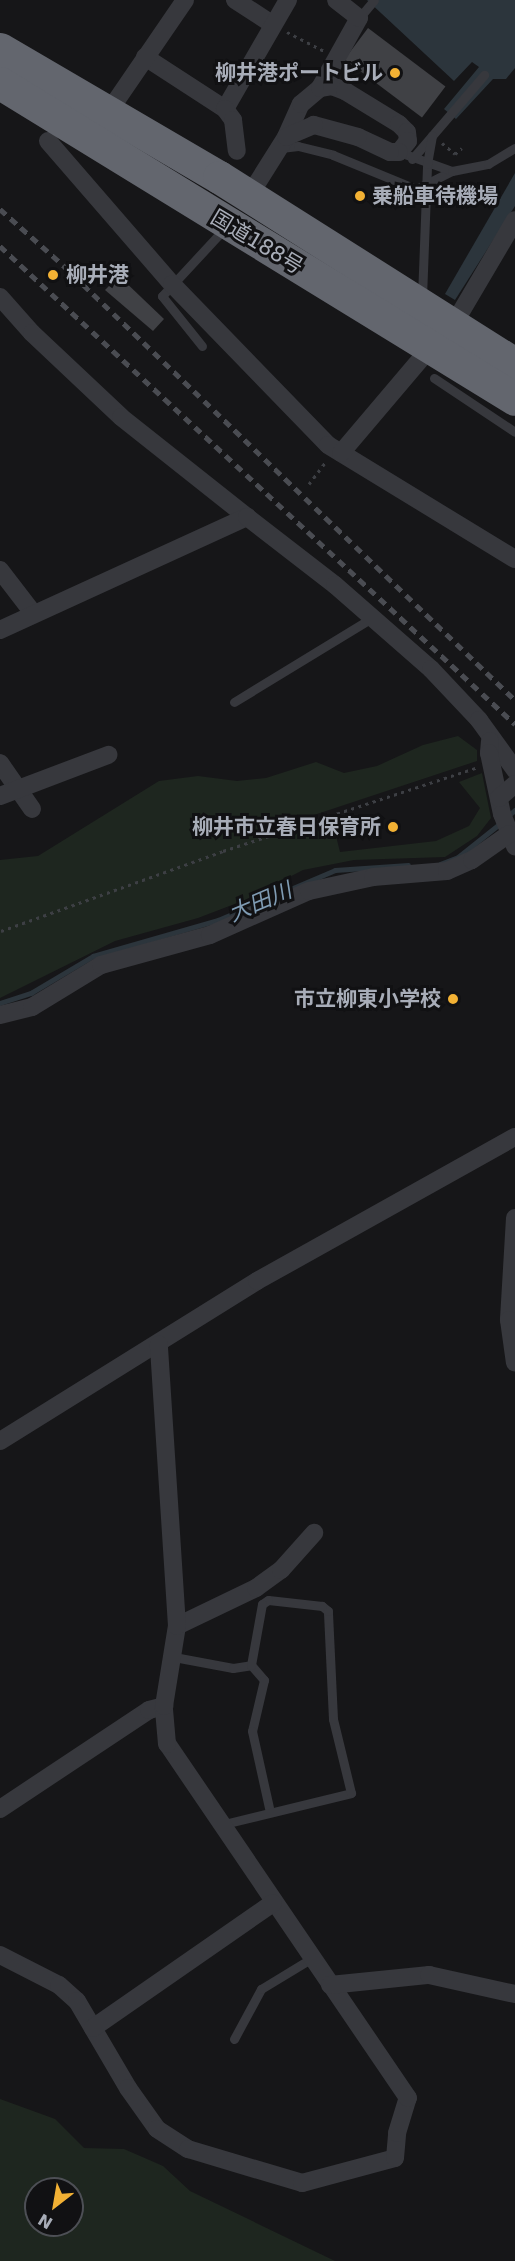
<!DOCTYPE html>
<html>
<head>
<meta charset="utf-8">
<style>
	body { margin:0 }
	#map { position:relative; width:515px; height:2261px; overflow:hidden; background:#161618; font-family:"DejaVu Sans","Noto Sans JP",sans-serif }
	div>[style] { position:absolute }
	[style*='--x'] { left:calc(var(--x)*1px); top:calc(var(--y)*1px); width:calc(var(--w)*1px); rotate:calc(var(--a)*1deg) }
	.green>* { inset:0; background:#1e261f }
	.water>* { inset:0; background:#2c353c }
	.stream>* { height:4.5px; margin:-2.25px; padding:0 2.25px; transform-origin:2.25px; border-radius:2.25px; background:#2c353c }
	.building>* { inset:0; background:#404145; transform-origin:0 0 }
	.path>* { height:3px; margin-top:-1.5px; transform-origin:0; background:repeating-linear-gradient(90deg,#3d3f44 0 3px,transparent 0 7.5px) }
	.lane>* { height:9px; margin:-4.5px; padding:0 4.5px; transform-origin:4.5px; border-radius:4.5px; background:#37383d }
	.street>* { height:18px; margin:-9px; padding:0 9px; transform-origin:9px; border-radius:9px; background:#37383d }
	.highway>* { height:33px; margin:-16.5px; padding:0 16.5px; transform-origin:16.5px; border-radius:16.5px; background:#63666e }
	.rail>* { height:4.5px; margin-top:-2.25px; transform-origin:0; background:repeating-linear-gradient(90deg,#4a4c52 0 8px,transparent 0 14px) }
	.dots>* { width:16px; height:16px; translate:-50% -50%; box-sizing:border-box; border:3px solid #111113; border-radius:50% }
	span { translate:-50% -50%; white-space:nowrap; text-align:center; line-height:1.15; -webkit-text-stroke:6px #111113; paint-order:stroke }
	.poi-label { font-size:21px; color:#a8adb8; font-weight:700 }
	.right { translate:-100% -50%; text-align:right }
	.left { translate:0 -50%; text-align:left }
	.street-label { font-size:21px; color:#a8adb8 }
	.water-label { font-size:22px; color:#7f9bb3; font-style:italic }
	.north { position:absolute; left:24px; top:2177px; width:60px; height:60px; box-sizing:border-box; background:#111113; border:2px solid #4d4f55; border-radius:50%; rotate:211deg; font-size:16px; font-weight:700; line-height:24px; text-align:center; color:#a8adb8 }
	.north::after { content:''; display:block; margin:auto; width:21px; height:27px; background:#f2b134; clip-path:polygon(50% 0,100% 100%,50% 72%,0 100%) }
</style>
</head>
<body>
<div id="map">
	<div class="green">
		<div style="clip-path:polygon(458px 736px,477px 750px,477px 761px,314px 815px,321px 827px,335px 832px,340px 852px,436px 841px,469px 826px,480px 808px,459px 782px,482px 773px,491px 818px,477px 836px,445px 857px,354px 860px,303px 870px,245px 900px,198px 918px,115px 941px,0 998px,0 860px,38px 856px,159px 781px,198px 776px,237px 781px,266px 778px,316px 762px,344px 773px,377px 766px,423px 745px)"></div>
		<div style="clip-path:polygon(evenodd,0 2099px,55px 2119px,84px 2148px,124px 2149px,163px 2166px,190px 2191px,335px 2261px,0 2261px,0 2099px,36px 2189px,72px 2189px,72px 2225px,36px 2225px,36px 2189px)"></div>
	</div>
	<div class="water">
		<div style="clip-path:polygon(367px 0,515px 0,515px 68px,506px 79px,493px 79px,456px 119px,444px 109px,479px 67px,472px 62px,454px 81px)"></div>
		<div style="clip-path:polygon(515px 173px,515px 206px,455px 300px,445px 294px)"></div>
	</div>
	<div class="stream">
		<div style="--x:508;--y:816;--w:9;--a:-41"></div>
		<div style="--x:440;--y:864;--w:19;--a:-21"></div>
		<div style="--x:458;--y:857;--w:56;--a:-38.5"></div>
		<div style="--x:0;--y:1003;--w:33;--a:-18"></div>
		<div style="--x:31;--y:993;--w:72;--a:-30.8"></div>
		<div style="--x:93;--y:956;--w:130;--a:-16.1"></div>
		<div style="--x:218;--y:920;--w:127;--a:-23.1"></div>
		<div style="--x:335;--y:870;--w:73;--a:-3.9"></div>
	</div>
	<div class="building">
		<div style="left:368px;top:28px;width:97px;height:39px;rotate:37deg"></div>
		<div style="clip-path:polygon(119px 276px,164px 319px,153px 331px,105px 290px)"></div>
	</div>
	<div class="path">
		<div style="--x:287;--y:32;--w:42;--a:27.2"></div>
		<div style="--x:442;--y:143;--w:17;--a:40"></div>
		<div style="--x:455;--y:154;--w:9;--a:-41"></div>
		<div style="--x:309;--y:484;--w:26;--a:-53"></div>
		<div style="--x:1;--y:931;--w:236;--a:-19.8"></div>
		<div style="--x:223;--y:851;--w:266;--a:-18.2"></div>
	</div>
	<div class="lane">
		<div style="--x:359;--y:18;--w:23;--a:-50"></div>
		<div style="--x:281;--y:148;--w:17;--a:-7"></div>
		<div style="--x:298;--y:146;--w:36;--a:14"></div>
		<div style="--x:333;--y:155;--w:90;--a:22.3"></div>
		<div style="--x:416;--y:189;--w:40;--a:-26.6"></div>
		<div style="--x:399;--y:152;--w:56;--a:19.7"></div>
		<div style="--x:452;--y:171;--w:37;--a:-11"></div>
		<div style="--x:488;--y:164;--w:31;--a:-31"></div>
		<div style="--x:412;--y:159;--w:111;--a:-49.4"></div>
		<div style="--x:422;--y:297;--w:133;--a:-87.8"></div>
		<div style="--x:427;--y:164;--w:29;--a:-80"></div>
		<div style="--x:202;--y:346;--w:64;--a:-128.7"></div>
		<div style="--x:162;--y:296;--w:94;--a:-47.2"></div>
		<div style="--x:434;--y:378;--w:97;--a:33.7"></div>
		<div style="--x:234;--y:702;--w:163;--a:-31.4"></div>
		<div style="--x:174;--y:1657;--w:60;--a:10.6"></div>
		<div style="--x:233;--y:1668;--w:18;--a:-9"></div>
		<div style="--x:251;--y:1665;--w:20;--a:49"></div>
		<div style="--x:264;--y:1680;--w:52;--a:103.2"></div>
		<div style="--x:252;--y:1731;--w:83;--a:77.5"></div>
		<div style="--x:220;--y:1825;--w:135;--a:-13.7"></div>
		<div style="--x:351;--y:1793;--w:76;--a:-103.7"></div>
		<div style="--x:333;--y:1719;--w:108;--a:-92.7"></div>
		<div style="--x:328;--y:1611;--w:8;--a:-140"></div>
		<div style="--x:322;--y:1606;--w:54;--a:-173.7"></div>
		<div style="--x:268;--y:1600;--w:7;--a:146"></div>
		<div style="--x:262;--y:1604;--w:62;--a:100.2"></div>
		<div style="--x:234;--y:2039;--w:57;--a:-61.6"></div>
		<div style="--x:261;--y:1989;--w:60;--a:-31.3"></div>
	</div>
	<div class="street">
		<div style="--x:235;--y:0;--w:44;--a:33"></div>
		<div style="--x:145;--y:57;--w:95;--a:33"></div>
		<div style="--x:225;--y:109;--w:126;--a:-60"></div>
		<div style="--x:320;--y:88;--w:80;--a:-60.9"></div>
		<div style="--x:359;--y:18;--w:29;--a:-142"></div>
		<div style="--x:225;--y:109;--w:14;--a:54"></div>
		<div style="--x:233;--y:120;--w:31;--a:83"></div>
		<div style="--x:107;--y:114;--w:138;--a:-55.6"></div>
		<div style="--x:48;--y:141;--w:189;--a:49.1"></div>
		<div style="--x:172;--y:284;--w:224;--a:45.9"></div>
		<div style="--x:328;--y:445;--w:219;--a:31.4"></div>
		<div style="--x:249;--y:196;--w:70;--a:-57.9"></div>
		<div style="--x:286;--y:137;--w:36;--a:-66"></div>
		<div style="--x:301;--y:104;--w:25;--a:-40"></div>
		<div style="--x:320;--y:88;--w:12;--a:-9"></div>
		<div style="--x:332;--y:86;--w:14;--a:21"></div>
		<div style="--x:345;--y:91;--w:63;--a:31.4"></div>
		<div style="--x:399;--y:124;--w:11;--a:45"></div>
		<div style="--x:407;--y:132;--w:9;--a:84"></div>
		<div style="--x:408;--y:141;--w:14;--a:129"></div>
		<div style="--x:399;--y:152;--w:9;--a:180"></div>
		<div style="--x:390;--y:152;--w:35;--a:-155"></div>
		<div style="--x:358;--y:137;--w:46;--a:-164.7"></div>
		<div style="--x:314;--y:125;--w:30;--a:157"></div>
		<div style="--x:0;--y:297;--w:48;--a:48.4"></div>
		<div style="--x:32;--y:333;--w:122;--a:43.3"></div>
		<div style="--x:121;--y:417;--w:161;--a:38.4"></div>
		<div style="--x:452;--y:327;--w:124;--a:-59.5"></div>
		<div style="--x:341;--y:453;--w:138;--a:-49.7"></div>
		<div style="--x:0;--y:570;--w:54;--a:52.5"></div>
		<div style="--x:0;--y:630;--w:272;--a:-24.6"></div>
		<div style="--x:247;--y:517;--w:111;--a:37.7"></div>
		<div style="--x:335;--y:585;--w:128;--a:41.2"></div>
		<div style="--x:431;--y:669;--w:70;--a:46.7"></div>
		<div style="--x:479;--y:720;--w:62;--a:54.2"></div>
		<div style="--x:490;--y:741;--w:12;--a:95"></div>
		<div style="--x:489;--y:753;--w:62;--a:78"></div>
		<div style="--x:502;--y:814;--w:35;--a:68"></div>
		<div style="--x:0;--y:763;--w:56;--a:55.2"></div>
		<div style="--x:0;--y:796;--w:116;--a:-20.8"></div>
		<div style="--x:499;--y:798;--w:21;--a:-41"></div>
		<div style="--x:0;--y:1015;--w:33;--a:-14"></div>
		<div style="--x:32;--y:1007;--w:81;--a:-31.3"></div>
		<div style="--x:101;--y:965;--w:113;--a:-15.4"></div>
		<div style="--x:210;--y:935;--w:108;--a:-24"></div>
		<div style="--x:309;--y:891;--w:66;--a:-12.3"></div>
		<div style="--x:373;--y:877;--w:74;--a:-4.6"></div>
		<div style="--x:447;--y:871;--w:27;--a:-24"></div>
		<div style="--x:472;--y:860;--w:45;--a:-35.1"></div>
		<div style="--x:515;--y:1218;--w:102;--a:93.4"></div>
		<div style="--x:509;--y:1320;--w:43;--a:82.1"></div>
		<div style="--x:0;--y:1441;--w:303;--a:-31.9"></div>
		<div style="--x:257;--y:1281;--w:295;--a:-29.2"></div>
		<div style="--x:177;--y:1626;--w:88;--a:-25.7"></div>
		<div style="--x:256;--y:1588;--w:31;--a:-36"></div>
		<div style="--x:281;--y:1570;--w:50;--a:-48.3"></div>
		<div style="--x:0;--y:1809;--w:179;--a:-33.6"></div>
		<div style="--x:149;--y:1710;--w:16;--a:-15"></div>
		<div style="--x:0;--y:1955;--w:66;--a:27"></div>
		<div style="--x:59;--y:1985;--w:24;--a:42"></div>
		<div style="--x:77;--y:2001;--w:101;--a:59.6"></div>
		<div style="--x:128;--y:2088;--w:50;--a:54.7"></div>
		<div style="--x:157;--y:2129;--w:37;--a:33"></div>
		<div style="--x:188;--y:2149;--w:119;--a:16.6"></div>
		<div style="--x:302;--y:2183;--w:96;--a:-15"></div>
		<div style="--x:395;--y:2158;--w:25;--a:-85"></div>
		<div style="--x:397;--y:2133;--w:37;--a:-73"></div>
		<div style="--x:408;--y:2098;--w:428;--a:-124.2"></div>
		<div style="--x:167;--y:1744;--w:38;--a:-95"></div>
		<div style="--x:164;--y:1706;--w:81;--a:-80.8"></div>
		<div style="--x:177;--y:1626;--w:282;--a:-93.7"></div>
		<div style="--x:330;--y:1985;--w:100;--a:-5.8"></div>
		<div style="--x:429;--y:1975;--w:88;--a:12.5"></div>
		<div style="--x:93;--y:2028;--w:219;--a:-34.8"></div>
	</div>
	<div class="highway">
		<div style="--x:0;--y:49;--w:254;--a:30.3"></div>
		<div style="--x:219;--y:177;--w:350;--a:32.3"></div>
		<div style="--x:0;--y:83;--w:604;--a:31.53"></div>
	</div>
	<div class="rail">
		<div style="--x:0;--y:209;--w:84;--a:41.6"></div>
		<div style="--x:63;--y:265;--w:627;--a:43.9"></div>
		<div style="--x:0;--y:246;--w:703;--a:42.87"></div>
	</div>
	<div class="dots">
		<div style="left:395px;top:73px;background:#f2b134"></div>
		<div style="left:360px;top:196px;background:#f2b134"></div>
		<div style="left:53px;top:275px;background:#f2b134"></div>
		<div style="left:393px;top:827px;background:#f2b134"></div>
		<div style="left:453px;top:999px;background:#f2b134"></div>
	</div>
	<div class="poi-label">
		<span class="right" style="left:383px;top:73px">柳井港ポートビル</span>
		<span class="left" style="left:372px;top:196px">乗船車待機場</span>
		<span class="left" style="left:66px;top:275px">柳井港</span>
		<span class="right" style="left:381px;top:827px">柳井市立春日保育所</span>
		<span class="right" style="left:441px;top:999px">市立柳東小学校</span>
	</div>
	<div class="street-label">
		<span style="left:257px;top:242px;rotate:31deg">国道188号</span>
	</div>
	<div class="water-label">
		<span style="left:260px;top:902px;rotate:-23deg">大田川</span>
	</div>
	<div class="north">N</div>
</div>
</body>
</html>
